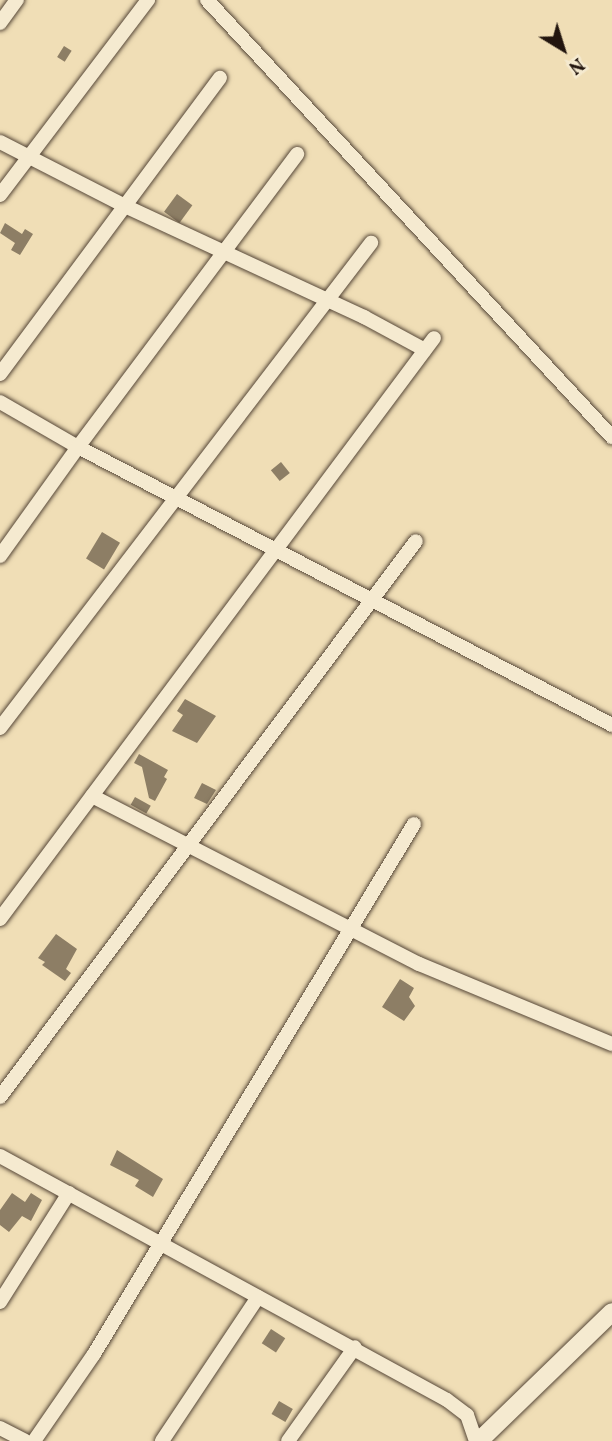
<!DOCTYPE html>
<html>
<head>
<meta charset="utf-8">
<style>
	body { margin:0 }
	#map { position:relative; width:612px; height:1441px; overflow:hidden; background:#f0deb6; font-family:Vollkorn,serif }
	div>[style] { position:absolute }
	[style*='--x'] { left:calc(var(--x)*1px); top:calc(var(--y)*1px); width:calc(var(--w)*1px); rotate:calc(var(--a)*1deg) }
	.building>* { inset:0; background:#8d7e65; transform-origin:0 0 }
	.roads { filter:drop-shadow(0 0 2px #564738) drop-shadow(0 0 2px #564738) }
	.minor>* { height:14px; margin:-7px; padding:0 7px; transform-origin:7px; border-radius:7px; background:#f5ead0 }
	.tertiary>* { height:18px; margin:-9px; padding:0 9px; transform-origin:9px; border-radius:9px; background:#f5ead0 }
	span { translate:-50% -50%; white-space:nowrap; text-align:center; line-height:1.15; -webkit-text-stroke:5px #f5ead0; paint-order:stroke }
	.north { position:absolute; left:528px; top:14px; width:70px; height:70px; -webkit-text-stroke:5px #f5ead0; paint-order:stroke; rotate:142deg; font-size:19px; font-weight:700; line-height:28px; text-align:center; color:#22150e }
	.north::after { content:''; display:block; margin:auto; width:24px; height:32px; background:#22150e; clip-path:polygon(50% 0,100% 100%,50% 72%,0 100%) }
</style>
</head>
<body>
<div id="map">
	<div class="building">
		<div style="left:64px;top:46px;width:9px;height:13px;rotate:32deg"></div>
		<div style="left:177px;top:194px;width:19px;height:22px;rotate:36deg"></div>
		<div style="clip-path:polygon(5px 223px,22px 234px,25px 229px,33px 234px,20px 255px,11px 250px,15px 243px,0 233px)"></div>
		<div style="left:281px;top:462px;width:14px;height:13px;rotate:51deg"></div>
		<div style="left:102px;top:532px;width:21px;height:31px;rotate:31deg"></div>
		<div style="clip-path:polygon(185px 699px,216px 716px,197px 743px,172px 731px,183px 715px,177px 711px)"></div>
		<div style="clip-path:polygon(139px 754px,168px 770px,164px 777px,167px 779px,155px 801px,149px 798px,142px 767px,134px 763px)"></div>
		<div style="clip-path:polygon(202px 783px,216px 790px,207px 804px,194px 798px)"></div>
		<div style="left:135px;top:797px;width:18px;height:9px;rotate:29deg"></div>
		<div style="clip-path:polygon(56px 934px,77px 949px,66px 969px,71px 973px,65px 981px,42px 965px,45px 962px,38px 958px)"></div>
		<div style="clip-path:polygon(400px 979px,414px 988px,409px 997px,415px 1006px,404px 1021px,382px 1007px)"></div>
		<div style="clip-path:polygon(117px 1150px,163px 1179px,153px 1197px,135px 1186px,139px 1180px,110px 1165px)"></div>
		<div style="clip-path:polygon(12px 1193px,25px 1202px,31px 1193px,42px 1200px,31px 1221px,22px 1216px,9px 1232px,0 1225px,0 1210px)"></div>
		<div style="left:271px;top:1329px;width:17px;height:17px;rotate:33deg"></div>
		<div style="left:279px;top:1401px;width:16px;height:15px;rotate:30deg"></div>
	</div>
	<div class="roads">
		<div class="minor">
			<div style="--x:207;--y:0;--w:596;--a:47.18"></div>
			<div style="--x:0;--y:23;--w:29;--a:-54"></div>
			<div style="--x:0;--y:142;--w:140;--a:27.1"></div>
			<div style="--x:125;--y:206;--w:264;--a:24.9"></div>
			<div style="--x:364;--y:317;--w:69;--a:28.4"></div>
			<div style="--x:0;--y:195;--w:245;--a:-52.8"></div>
			<div style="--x:0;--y:374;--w:369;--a:-53.4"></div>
			<div style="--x:0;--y:402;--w:90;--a:30"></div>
			<div style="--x:78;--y:447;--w:602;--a:27.5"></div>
			<div style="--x:0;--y:556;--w:134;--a:-54.4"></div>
			<div style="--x:78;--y:447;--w:366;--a:-53.2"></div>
			<div style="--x:0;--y:728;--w:611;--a:-52.59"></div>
			<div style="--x:92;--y:796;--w:368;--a:27.2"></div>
			<div style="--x:419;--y:964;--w:209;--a:22.5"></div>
			<div style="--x:0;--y:919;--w:725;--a:-53.24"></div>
			<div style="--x:0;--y:1097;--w:694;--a:-53.2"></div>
			<div style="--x:0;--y:1156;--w:509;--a:28.63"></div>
			<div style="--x:447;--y:1400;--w:25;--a:37"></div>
			<div style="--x:467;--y:1415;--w:28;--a:71"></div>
			<div style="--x:0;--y:1302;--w:129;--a:-57.7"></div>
			<div style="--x:0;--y:1428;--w:28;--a:27"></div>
			<div style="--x:34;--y:1441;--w:106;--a:-55.4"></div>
			<div style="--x:94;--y:1354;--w:619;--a:-58.88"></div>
			<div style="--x:162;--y:1441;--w:173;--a:-56.3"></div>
			<div style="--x:288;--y:1441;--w:115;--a:-54.5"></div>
		</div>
		<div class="tertiary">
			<div style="--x:479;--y:1441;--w:185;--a:-44.1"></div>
		</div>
	</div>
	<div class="north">N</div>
</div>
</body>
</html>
